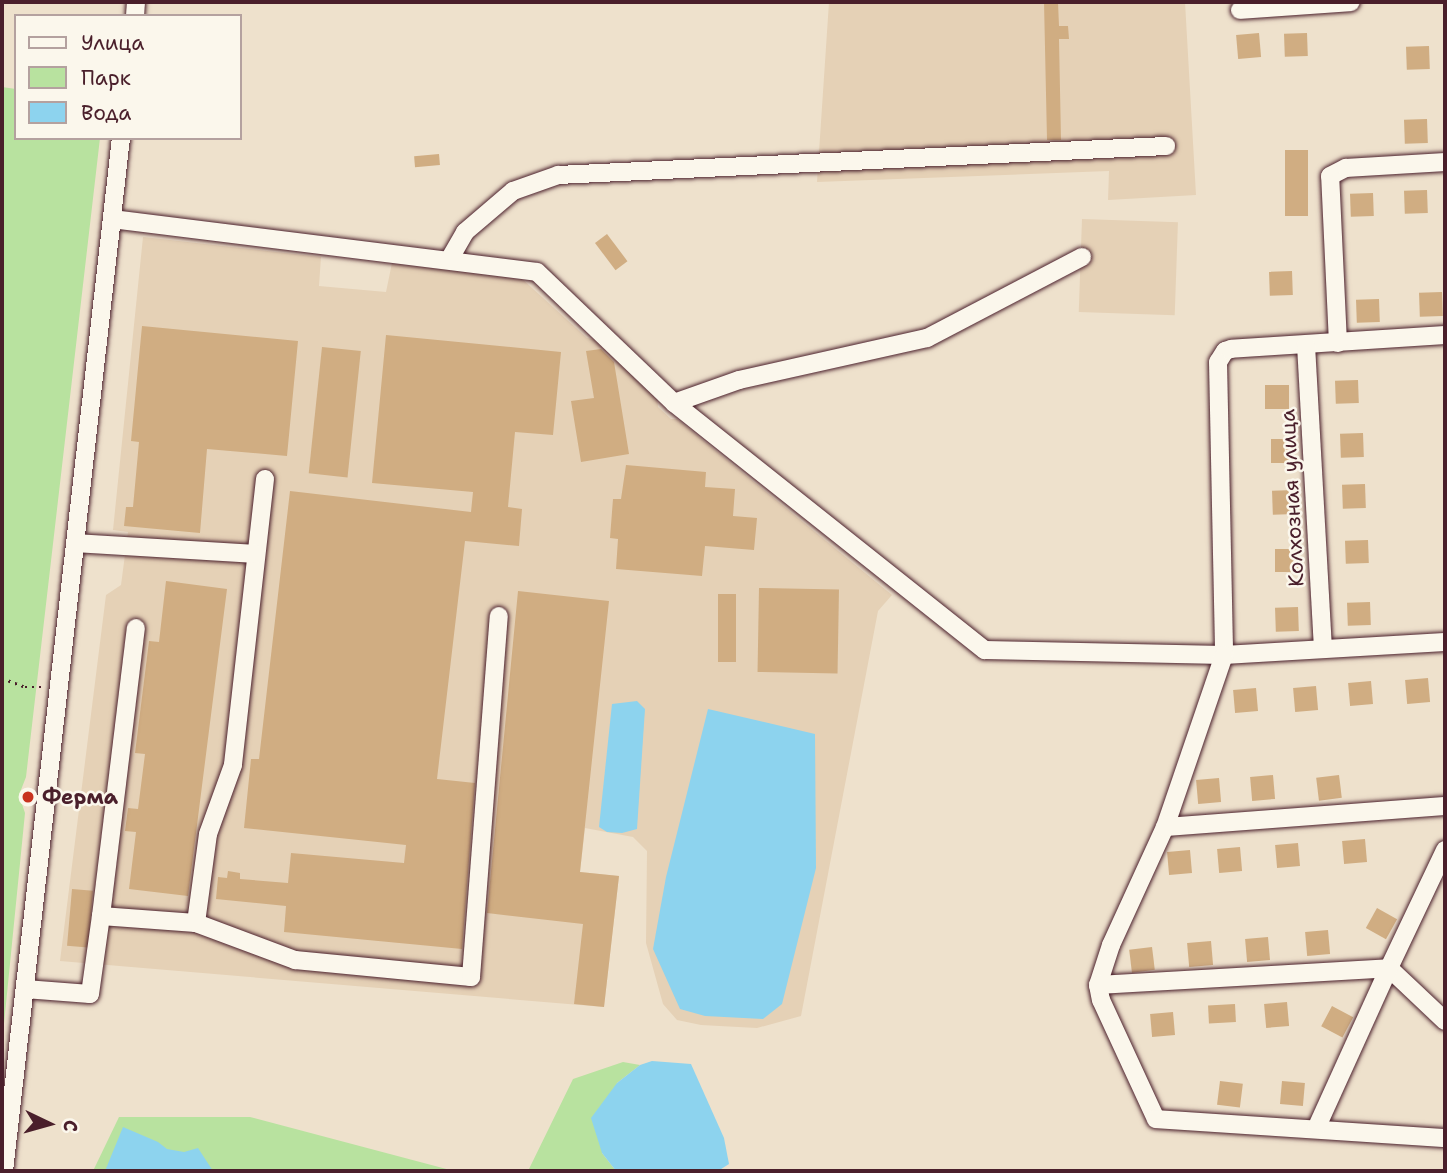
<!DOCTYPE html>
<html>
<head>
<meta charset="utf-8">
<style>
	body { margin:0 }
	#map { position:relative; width:1447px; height:1173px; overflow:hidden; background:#eee1cc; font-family:"Shantell Sans",sans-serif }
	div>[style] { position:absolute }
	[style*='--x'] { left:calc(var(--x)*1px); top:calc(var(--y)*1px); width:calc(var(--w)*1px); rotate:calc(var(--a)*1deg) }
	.built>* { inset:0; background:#e5d1b6; transform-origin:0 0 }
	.green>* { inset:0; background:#b8e29f }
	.water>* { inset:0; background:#8dd3ee }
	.building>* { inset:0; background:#d0ad82; transform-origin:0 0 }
	.path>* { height:2.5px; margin-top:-1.25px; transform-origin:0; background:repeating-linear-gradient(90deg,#4a1f2b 0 2px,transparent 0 7px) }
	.roads { filter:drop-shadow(0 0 2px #4a1f2b) drop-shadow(0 0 2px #4a1f2b) }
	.minor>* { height:18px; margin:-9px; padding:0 9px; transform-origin:9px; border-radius:9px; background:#fbf7ec }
	.dots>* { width:19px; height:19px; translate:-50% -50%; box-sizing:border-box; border:4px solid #fbf7ec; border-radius:50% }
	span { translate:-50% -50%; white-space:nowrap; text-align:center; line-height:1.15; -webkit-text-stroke:5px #fbf7ec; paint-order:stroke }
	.street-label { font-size:21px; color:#4a1f2b }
	.poi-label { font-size:21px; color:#4a1f2b; font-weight:700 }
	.left { translate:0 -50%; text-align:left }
	.frame { position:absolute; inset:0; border:4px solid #4a1f2b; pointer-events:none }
	.legend { position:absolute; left:14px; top:14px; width:228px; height:126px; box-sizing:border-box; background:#fbf7ec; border:2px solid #b4a19f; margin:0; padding:9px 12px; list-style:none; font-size:21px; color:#4a1f2b }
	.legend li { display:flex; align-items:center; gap:14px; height:35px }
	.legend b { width:35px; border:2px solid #b4a19f }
	.north { position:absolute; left:14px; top:1089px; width:70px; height:70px; -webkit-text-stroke:5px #fbf7ec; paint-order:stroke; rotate:95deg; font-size:19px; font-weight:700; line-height:28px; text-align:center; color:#4a1f2b }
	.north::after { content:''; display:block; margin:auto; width:24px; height:32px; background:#4a1f2b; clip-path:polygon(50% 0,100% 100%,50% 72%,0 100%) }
</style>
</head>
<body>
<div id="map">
	<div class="built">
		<div style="clip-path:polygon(829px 2px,1185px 2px,1196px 195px,1108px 200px,1109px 171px,817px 182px)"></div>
		<div style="left:1082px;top:219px;width:96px;height:93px;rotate:2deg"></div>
		<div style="clip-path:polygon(143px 237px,321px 257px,319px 286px,386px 292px,392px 263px,520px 277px,587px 338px,600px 341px,657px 397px,658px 407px,671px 419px,677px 419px,892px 595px,878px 611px,801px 1016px,757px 1028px,701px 1025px,677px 1020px,663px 1004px,646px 943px,647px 851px,633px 837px,585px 828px,580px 872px,619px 876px,604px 1007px,60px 961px,106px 595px,121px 585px,128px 532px,113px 530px)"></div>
	</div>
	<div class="green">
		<div style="clip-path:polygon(2px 87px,16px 89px,16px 138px,100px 138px,26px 777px,19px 795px,25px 813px,2px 1044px)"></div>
		<div style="clip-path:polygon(623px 1062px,640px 1065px,617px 1083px,602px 1153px,616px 1171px,528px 1171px,573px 1079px)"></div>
		<div style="clip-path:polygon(119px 1117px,250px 1117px,454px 1171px,93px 1171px)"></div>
	</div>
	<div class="water">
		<div style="clip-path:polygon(637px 701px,645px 709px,637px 829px,622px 833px,607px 832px,599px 827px,612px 704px)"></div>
		<div style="clip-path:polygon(708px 709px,815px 734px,816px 868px,782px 1004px,763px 1019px,705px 1016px,680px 1009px,653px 949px,666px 877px)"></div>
		<div style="clip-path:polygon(652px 1061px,691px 1064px,724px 1138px,729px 1164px,718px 1171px,616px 1171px,602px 1153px,591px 1118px,617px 1083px,640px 1065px)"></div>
		<div style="clip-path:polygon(123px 1127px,158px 1142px,167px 1149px,184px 1152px,198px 1148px,213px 1171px,105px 1171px)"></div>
	</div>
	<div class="building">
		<div style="clip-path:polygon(1044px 2px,1058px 2px,1059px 26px,1068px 26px,1069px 39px,1059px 39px,1061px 140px,1047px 140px)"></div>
		<div style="left:1259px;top:33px;width:24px;height:23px;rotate:85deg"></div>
		<div style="left:1307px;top:33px;width:23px;height:23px;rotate:88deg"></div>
		<div style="left:1429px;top:46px;width:23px;height:23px;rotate:88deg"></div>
		<div style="left:1427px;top:119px;width:24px;height:23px;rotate:88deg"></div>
		<div style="left:1308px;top:150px;width:66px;height:23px;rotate:90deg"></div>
		<div style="left:439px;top:154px;width:11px;height:25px;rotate:85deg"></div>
		<div style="left:1427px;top:190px;width:23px;height:23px;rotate:88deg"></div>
		<div style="left:1373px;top:193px;width:23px;height:23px;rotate:88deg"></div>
		<div style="left:607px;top:234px;width:34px;height:15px;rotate:53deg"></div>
		<div style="left:1292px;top:271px;width:24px;height:23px;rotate:88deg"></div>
		<div style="left:1442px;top:292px;width:24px;height:23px;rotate:88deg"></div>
		<div style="left:1379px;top:299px;width:23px;height:23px;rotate:88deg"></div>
		<div style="clip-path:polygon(142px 326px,298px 341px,287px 456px,207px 449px,200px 533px,124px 526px,126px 507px,133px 507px,139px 442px,131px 441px)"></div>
		<div style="clip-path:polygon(386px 335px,561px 352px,553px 435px,515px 432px,508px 507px,522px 509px,519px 546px,465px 541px,437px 779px,475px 783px,462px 949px,284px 932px,286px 906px,216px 899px,218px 877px,227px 878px,228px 871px,240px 873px,240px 879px,288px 883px,291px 853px,404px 863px,406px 845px,244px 828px,251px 759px,259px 759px,290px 491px,471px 512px,473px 492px,372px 483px)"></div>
		<div style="left:322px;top:347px;width:39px;height:127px;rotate:6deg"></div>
		<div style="clip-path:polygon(601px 349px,614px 362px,629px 454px,581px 462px,571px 401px,594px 398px,586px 351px)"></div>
		<div style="left:1358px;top:380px;width:23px;height:23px;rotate:88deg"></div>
		<div style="left:1289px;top:385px;width:24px;height:24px;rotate:90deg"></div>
		<div style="left:1363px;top:433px;width:24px;height:23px;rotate:88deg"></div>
		<div style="left:1271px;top:439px;width:23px;height:24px"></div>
		<div style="clip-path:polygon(626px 465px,706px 472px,705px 487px,735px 489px,733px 516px,757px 518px,754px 550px,705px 546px,702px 576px,616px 569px,618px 539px,610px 538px,613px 499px,621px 499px)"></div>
		<div style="left:1365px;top:484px;width:24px;height:23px;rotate:88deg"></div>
		<div style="left:1295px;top:490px;width:24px;height:23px;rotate:88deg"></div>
		<div style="left:1368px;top:540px;width:23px;height:23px;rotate:88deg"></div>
		<div style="left:1298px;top:549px;width:23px;height:23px;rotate:90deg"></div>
		<div style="clip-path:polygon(166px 581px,227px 589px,188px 896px,129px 889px,136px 832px,125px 831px,128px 808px,138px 809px,145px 754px,135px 753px,149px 641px,159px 642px)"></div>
		<div style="left:759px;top:588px;width:80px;height:84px;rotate:1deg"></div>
		<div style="clip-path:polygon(518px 591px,609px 601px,580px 872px,619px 876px,604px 1007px,574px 1004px,583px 924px,487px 913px)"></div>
		<div style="left:718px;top:594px;width:18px;height:68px"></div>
		<div style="left:1370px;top:602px;width:23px;height:23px;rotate:88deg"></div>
		<div style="left:1298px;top:607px;width:24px;height:23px;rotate:88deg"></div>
		<div style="left:1428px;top:678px;width:24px;height:23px;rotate:85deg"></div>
		<div style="left:1371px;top:681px;width:23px;height:23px;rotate:85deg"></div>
		<div style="left:1316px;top:686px;width:24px;height:23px;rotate:85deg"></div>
		<div style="left:1256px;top:688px;width:23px;height:23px;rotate:85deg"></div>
		<div style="left:1273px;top:775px;width:24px;height:23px;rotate:85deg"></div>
		<div style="left:1339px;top:775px;width:23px;height:23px;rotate:83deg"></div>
		<div style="left:1219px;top:778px;width:24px;height:23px;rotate:85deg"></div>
		<div style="left:1365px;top:839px;width:23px;height:23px;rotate:85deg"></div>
		<div style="left:1298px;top:843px;width:23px;height:23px;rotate:85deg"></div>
		<div style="left:1240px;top:847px;width:24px;height:23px;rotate:85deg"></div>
		<div style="left:1190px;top:850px;width:23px;height:23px;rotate:85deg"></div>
		<div style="left:72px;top:889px;width:21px;height:57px;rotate:5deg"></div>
		<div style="left:1377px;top:908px;width:23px;height:23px;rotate:29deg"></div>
		<div style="left:1328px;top:930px;width:24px;height:23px;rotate:85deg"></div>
		<div style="left:1268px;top:937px;width:23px;height:23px;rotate:85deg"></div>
		<div style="left:1211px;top:941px;width:24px;height:24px;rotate:85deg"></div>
		<div style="left:1152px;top:947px;width:23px;height:23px;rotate:83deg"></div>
		<div style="left:1287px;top:1002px;width:24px;height:23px;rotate:85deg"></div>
		<div style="left:1235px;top:1004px;width:18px;height:27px;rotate:87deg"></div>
		<div style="left:1332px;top:1006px;width:24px;height:23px;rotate:28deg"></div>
		<div style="left:1173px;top:1012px;width:23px;height:23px;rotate:85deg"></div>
		<div style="left:1220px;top:1081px;width:23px;height:24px;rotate:7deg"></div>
		<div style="left:1282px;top:1081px;width:23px;height:23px;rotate:5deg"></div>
	</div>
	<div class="path">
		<div style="--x:2;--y:678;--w:25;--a:21"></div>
		<div style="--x:25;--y:687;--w:21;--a:0"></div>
	</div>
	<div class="roads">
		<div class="minor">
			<div style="--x:1240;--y:10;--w:111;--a:-4.1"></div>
			<div style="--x:135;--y:16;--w:14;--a:-86"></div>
			<div style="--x:112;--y:219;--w:428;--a:7.1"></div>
			<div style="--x:537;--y:272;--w:190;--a:43.7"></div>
			<div style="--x:674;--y:403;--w:397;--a:38.5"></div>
			<div style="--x:985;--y:650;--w:239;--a:1.2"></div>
			<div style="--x:1224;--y:655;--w:221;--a:-3.4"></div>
			<div style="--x:449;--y:260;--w:32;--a:-60"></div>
			<div style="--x:465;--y:232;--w:63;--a:-40.5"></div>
			<div style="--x:513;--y:191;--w:48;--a:-19.6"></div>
			<div style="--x:558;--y:175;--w:609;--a:-2.73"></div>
			<div style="--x:1445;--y:335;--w:214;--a:176.3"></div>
			<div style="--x:1231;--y:349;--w:6;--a:162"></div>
			<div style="--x:1225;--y:351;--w:13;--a:122"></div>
			<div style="--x:1218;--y:362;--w:293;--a:88.8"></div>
			<div style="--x:1224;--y:655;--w:182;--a:108.9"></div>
			<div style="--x:1165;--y:827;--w:130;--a:114.6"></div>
			<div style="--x:1111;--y:945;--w:42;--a:108"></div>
			<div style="--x:1098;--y:985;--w:15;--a:79"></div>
			<div style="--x:1101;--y:1000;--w:131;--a:65.2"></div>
			<div style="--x:1156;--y:1119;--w:290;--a:3.8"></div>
			<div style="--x:1338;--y:343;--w:167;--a:-92.7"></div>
			<div style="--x:1330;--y:176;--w:18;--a:-27"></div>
			<div style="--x:1346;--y:168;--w:99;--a:-3.5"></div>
			<div style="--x:1306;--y:345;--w:303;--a:86.8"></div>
			<div style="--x:674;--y:403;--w:69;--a:-19.5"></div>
			<div style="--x:739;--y:380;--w:193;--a:-12.6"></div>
			<div style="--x:927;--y:338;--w:175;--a:-27.6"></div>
			<div style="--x:265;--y:479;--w:288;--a:96.4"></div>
			<div style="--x:233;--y:765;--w:73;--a:109.9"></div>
			<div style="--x:208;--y:834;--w:90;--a:97.7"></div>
			<div style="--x:196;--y:923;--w:106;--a:20.5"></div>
			<div style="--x:295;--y:960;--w:177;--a:5.5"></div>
			<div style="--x:471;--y:977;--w:362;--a:-85.6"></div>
			<div style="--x:75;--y:543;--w:181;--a:3.5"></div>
			<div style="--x:1165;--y:827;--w:281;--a:-4.3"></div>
			<div style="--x:1445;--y:850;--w:131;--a:115.4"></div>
			<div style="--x:1389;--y:968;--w:77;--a:43.4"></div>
			<div style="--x:101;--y:916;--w:290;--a:-83.1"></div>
			<div style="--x:1098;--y:985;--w:291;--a:-3.3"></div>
			<div style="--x:1389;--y:968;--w:175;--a:114.4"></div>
			<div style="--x:25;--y:989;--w:65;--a:4.4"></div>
			<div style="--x:90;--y:994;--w:79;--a:-82"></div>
			<div style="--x:101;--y:916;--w:95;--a:4.2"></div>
			<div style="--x:4;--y:1171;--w:1040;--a:-83.54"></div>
		</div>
	</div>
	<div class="dots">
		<div style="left:28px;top:797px;background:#c8321e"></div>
	</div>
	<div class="street-label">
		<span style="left:1292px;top:498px;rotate:-93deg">Колхозная улица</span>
	</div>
	<div class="poi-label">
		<span class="left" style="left:42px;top:797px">Ферма</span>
	</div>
	<div class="frame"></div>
	<ul class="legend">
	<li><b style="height:9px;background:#fbf7ec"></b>Улица</li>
	<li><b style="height:19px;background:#b8e29f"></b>Парк</li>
	<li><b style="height:19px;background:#8dd3ee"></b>Вода</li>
	</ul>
	<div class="north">С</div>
</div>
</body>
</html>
